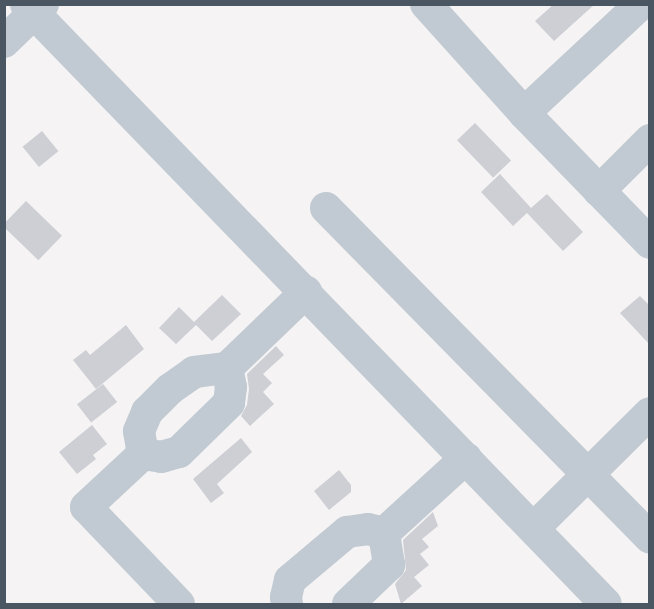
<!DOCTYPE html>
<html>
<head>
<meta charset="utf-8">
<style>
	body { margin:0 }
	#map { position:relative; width:654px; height:609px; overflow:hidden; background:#f5f3f3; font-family:Barlow,sans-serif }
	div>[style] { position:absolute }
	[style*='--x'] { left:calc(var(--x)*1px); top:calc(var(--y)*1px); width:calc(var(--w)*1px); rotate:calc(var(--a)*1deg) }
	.building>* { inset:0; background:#cdcfd5; transform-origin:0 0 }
	.minor>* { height:32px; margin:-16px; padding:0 16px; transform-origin:16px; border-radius:16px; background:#c1cad2 }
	span { translate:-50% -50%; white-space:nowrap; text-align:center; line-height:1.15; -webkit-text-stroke:6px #fff; paint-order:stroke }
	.frame { position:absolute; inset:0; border:6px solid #4a5661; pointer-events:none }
</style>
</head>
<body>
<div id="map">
	<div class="building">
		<div style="clip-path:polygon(554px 4px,595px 4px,554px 41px,535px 21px)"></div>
		<div style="left:475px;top:123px;width:52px;height:25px;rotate:46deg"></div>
		<div style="left:42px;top:131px;width:26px;height:25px;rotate:51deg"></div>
		<div style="clip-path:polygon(500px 174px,531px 208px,547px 194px,583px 232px,563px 251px,527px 213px,513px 226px,481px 192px)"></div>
		<div style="left:26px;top:201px;width:50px;height:34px;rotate:44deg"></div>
		<div style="clip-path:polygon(222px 295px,241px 314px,212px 341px,196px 325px,176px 344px,159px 328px,179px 307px,194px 322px)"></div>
		<div style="clip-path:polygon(640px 296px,650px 306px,650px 345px,620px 313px)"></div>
		<div style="clip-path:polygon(126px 325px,144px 349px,96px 389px,73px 360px,86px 350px,90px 355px)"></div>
		<div style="clip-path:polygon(276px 346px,284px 355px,263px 374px,272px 383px,263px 392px,274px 404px,250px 426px,241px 416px,247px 405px,249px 389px,247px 374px)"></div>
		<div style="left:103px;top:384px;width:23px;height:33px;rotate:52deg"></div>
		<div style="clip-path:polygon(92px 425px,107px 444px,93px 455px,96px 459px,77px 474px,59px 452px)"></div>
		<div style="clip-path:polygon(241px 438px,252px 452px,217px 484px,224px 493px,211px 503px,193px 479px)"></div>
		<div style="clip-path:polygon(339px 470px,351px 485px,351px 492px,329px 510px,314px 491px)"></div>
		<div style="clip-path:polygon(433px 512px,438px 526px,422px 539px,429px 547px,420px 554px,429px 565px,414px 577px,422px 586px,401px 604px,395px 584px,406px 570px,403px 540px)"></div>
	</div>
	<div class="minor">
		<div style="--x:43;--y:4;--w:13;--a:135"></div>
		<div style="--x:34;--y:13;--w:822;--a:45.94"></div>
		<div style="--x:426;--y:4;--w:147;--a:48"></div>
		<div style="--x:524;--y:113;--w:181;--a:45.9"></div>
		<div style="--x:4;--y:42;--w:42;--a:-44"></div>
		<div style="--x:34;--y:13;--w:12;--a:-132"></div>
		<div style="--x:524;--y:113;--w:160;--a:-43"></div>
		<div style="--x:599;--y:191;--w:72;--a:-45"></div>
		<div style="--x:326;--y:208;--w:462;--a:45.5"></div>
		<div style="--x:143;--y:454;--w:18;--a:9"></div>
		<div style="--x:161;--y:457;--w:19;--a:-16"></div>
		<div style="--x:179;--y:452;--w:70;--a:-44.4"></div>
		<div style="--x:229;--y:403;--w:16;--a:-83"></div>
		<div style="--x:231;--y:387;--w:19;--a:-102"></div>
		<div style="--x:534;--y:528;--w:163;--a:-44.8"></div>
		<div style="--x:179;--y:604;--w:134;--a:-133.8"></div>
		<div style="--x:86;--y:507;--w:78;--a:-42.9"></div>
		<div style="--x:143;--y:454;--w:23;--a:-100"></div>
		<div style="--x:139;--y:431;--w:21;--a:-67"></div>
		<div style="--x:147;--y:412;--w:33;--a:-45"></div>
		<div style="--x:170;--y:389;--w:29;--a:-35"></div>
		<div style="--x:194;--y:372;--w:33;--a:-7"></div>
		<div style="--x:227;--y:368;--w:110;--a:-43.9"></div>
		<div style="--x:287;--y:604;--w:7;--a:-98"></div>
		<div style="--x:286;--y:597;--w:17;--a:-77"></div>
		<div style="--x:290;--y:580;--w:75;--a:-40.1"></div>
		<div style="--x:347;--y:532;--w:21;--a:-8"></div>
		<div style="--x:368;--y:529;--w:16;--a:14"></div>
		<div style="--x:348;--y:604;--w:57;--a:-43.6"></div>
		<div style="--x:389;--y:565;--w:32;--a:-99"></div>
		<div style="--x:384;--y:533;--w:111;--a:-42.4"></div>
	</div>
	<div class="frame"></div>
</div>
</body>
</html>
